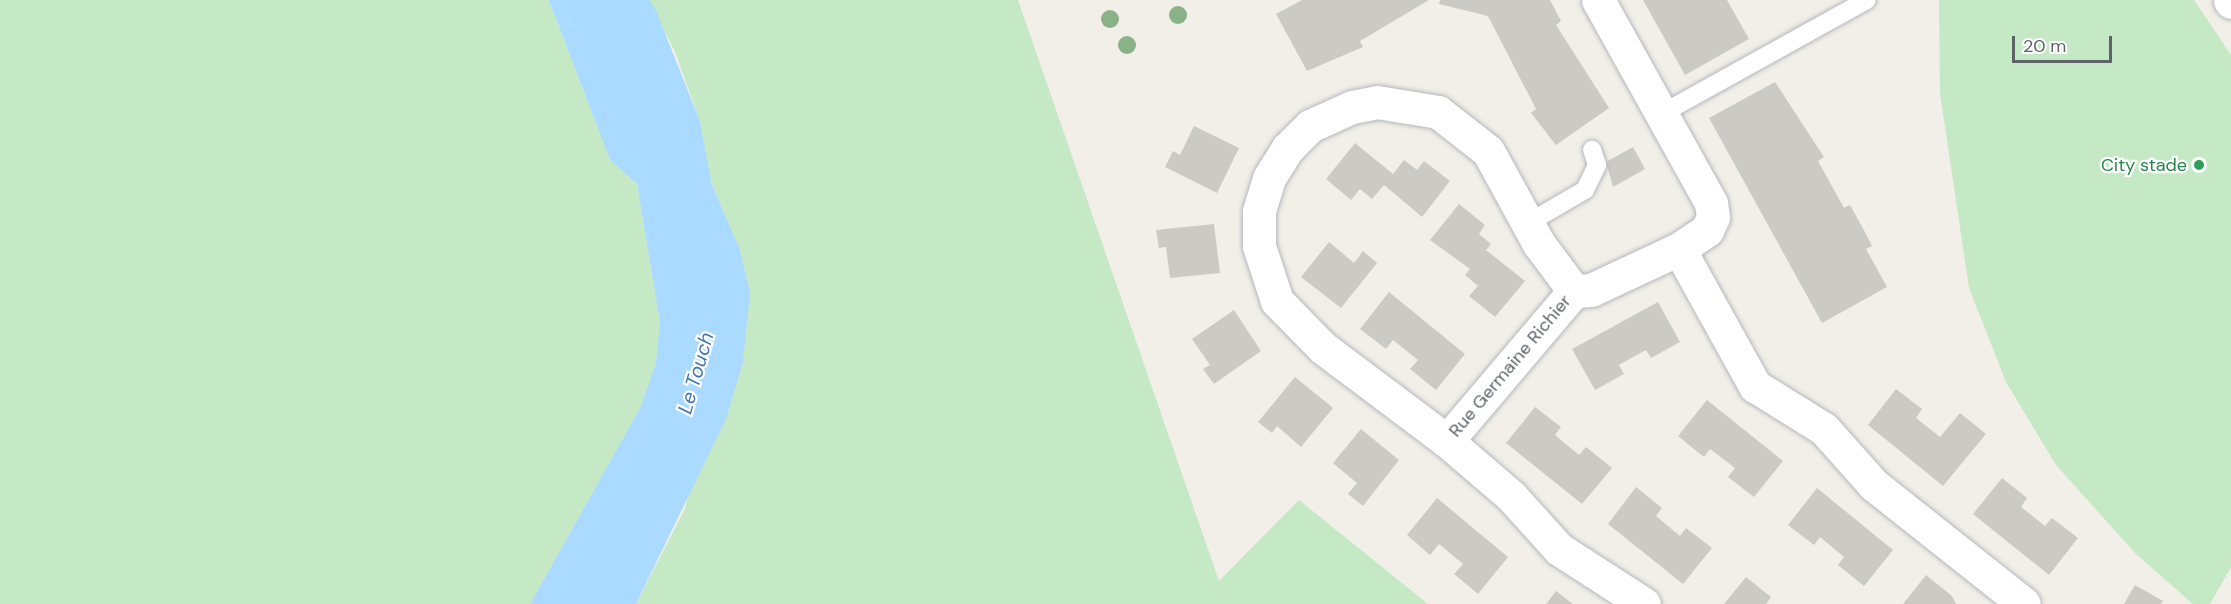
<!DOCTYPE html>
<html>
<head>
<meta charset="utf-8">
<style>
	body { margin:0 }
	#map { position:relative; width:2231px; height:604px; overflow:hidden; background:#f1efe8; font-family:"DM Sans",sans-serif }
	div>[style] { position:absolute }
	[style*='--x'] { left:calc(var(--x)*1px); top:calc(var(--y)*1px); width:calc(var(--w)*1px); rotate:calc(var(--a)*1deg) }
	.green>* { inset:0; background:#c5e8c5 }
	.water>* { inset:0; background:#aadaff }
	.building>* { inset:0; background:#cccac5 }
	.roads { filter:drop-shadow(0 0 2px #b5b8bc) drop-shadow(0 0 2px #b5b8bc) }
	.lane>* { height:18px; margin:-9px; padding:0 9px; transform-origin:9px; border-radius:9px; background:#fff }
	.street>* { height:33px; margin:-16.5px; padding:0 16.5px; transform-origin:16.5px; border-radius:16.5px; background:#fff }
	.secondary>* { height:33px; margin:-16.5px; padding:0 16.5px; transform-origin:16.5px; border-radius:16.5px; background:#fff }
	.trees>* { width:18px; height:18px; margin:-9px; border-radius:50%; background:#89b387 }
	.dots>* { width:16px; height:16px; translate:-50% -50%; box-sizing:border-box; border:3px solid #fff; border-radius:50% }
	span { translate:-50% -50%; white-space:nowrap; text-align:center; line-height:1.15; -webkit-text-stroke:4.5px #fff; paint-order:stroke }
	.leisure-label { font-size:18px; color:#27864d }
	.right { translate:-100% -50%; text-align:right }
	.street-label { font-size:18px; color:#5f6368 }
	.water-label { font-size:20px; color:#4174aa; font-style:italic }
	.scale { position:absolute; left:2012px; top:36px; width:100px; height:27px; box-sizing:border-box; border:3px solid #5f6368; border-top:0; padding-left:8px; font-size:18px; line-height:21px; white-space:nowrap; color:#5f6368; -webkit-text-stroke:4px #fff; paint-order:stroke }
</style>
</head>
<body>
<div id="map">
	<div class="green">
		<div style="clip-path:polygon(0 0,549px 0,610px 160px,637px 184px,660px 322px,656px 363px,640px 408px,530px 604px,0 604px)"></div>
		<div style="clip-path:polygon(649px 0,1018px 0,1219px 581px,1299px 500px,1428px 604px,636px 604px,685px 509px,739px 247px,712px 185px,700px 121px,675px 52px)"></div>
		<div style="clip-path:polygon(1939px 0,2194px 0,2231px 55px,2231px 567px,2210px 604px,2193px 604px,2136px 554px,2056px 465px,2006px 382px,1969px 288px,1940px 93px)"></div>
	</div>
	<div class="water">
		<div style="clip-path:polygon(549px 0,649px 0,655px 8px,700px 121px,712px 185px,739px 247px,750px 293px,743px 361px,726px 419px,636px 604px,530px 604px,640px 408px,656px 363px,660px 322px,637px 184px,610px 160px)"></div>
	</div>
	<div class="building">
		<div style="clip-path:polygon(1302px 0,1429px 0,1360px 41px,1363px 47px,1307px 71px,1276px 14px)"></div>
		<div style="clip-path:polygon(1440px 0,1550px 0,1561px 21px,1556px 25px,1609px 108px,1556px 145px,1531px 113px,1536px 109px,1488px 16px,1439px 4px)"></div>
		<div style="clip-path:polygon(1643px 0,1727px 0,1749px 39px,1685px 75px)"></div>
		<div style="clip-path:polygon(1775px 82px,1824px 157px,1818px 161px,1844px 208px,1850px 205px,1866px 234px,1872px 246px,1866px 249px,1887px 287px,1822px 323px,1709px 118px)"></div>
		<div style="clip-path:polygon(1194px 126px,1239px 148px,1217px 193px,1165px 167px,1173px 151px,1180px 155px)"></div>
		<div style="clip-path:polygon(1355px 143px,1393px 174px,1404px 160px,1417px 170px,1424px 161px,1450px 181px,1422px 217px,1384px 185px,1372px 199px,1360px 189px,1351px 200px,1326px 179px)"></div>
		<div style="clip-path:polygon(1633px 147px,1645px 169px,1613px 187px,1606px 162px)"></div>
		<div style="clip-path:polygon(1459px 204px,1485px 225px,1479px 234px,1491px 244px,1486px 250px,1525px 281px,1495px 317px,1469px 296px,1478px 286px,1465px 275px,1470px 269px,1430px 240px)"></div>
		<div style="clip-path:polygon(1214px 224px,1220px 273px,1170px 278px,1166px 247px,1159px 248px,1156px 230px)"></div>
		<div style="clip-path:polygon(1329px 242px,1354px 263px,1363px 251px,1377px 263px,1341px 308px,1301px 277px)"></div>
		<div style="clip-path:polygon(1389px 292px,1465px 354px,1436px 390px,1410px 369px,1418px 360px,1393px 340px,1386px 349px,1360px 329px)"></div>
		<div style="clip-path:polygon(1658px 302px,1680px 342px,1651px 358px,1646px 350px,1633px 357px,1619px 365px,1624px 374px,1595px 390px,1572px 349px)"></div>
		<div style="clip-path:polygon(1234px 310px,1261px 351px,1214px 384px,1203px 369px,1210px 365px,1192px 339px)"></div>
		<div style="clip-path:polygon(1295px 377px,1333px 408px,1301px 447px,1277px 426px,1272px 433px,1258px 422px)"></div>
		<div style="clip-path:polygon(1896px 389px,1922px 409px,1916px 418px,1940px 437px,1960px 413px,1986px 434px,1943px 486px,1868px 425px)"></div>
		<div style="clip-path:polygon(1707px 400px,1783px 461px,1754px 497px,1728px 477px,1735px 468px,1710px 449px,1704px 457px,1678px 436px)"></div>
		<div style="clip-path:polygon(1535px 407px,1561px 427px,1555px 435px,1579px 455px,1586px 447px,1612px 468px,1582px 504px,1506px 443px)"></div>
		<div style="clip-path:polygon(1361px 429px,1399px 460px,1363px 506px,1348px 494px,1357px 483px,1333px 463px)"></div>
		<div style="clip-path:polygon(2002px 478px,2027px 498px,2021px 507px,2045px 526px,2052px 518px,2078px 538px,2049px 575px,1973px 514px)"></div>
		<div style="clip-path:polygon(1636px 487px,1662px 508px,1656px 516px,1680px 536px,1686px 528px,1712px 548px,1683px 584px,1608px 524px)"></div>
		<div style="clip-path:polygon(1817px 488px,1893px 550px,1864px 586px,1838px 565px,1844px 557px,1820px 537px,1814px 545px,1788px 525px)"></div>
		<div style="clip-path:polygon(1437px 498px,1508px 557px,1478px 594px,1454px 574px,1463px 564px,1439px 544px,1430px 555px,1407px 535px)"></div>
		<div style="clip-path:polygon(1926px 575px,1952px 596px,1956px 604px,1903px 604px)"></div>
		<div style="clip-path:polygon(1746px 577px,1771px 597px,1766px 604px,1724px 604px)"></div>
		<div style="clip-path:polygon(2135px 585px,2163px 601px,2161px 604px,2124px 604px)"></div>
		<div style="clip-path:polygon(1556px 591px,1573px 604px,1546px 604px)"></div>
	</div>
	<div class="roads">
		<div class="lane">
			<div style="--x:1663;--y:113;--w:233;--a:-29"></div>
			<div style="--x:1530;--y:222;--w:64;--a:-30.2"></div>
			<div style="--x:1585;--y:190;--w:28;--a:-64"></div>
			<div style="--x:1597;--y:165;--w:16;--a:-108"></div>
		</div>
		<div class="street">
			<div style="--x:1679;--y:249;--w:157;--a:61"></div>
			<div style="--x:1755;--y:386;--w:81;--a:31.9"></div>
			<div style="--x:1824;--y:429;--w:75;--a:48.2"></div>
			<div style="--x:1874;--y:485;--w:191;--a:38.4"></div>
			<div style="--x:1574;--y:291;--w:197;--a:130.3"></div>
			<div style="--x:1447;--y:441;--w:86;--a:40.7"></div>
			<div style="--x:1512;--y:497;--w:70;--a:47.9"></div>
			<div style="--x:1559;--y:549;--w:101;--a:32.9"></div>
			<div style="--x:1574;--y:291;--w:17;--a:-3"></div>
			<div style="--x:1591;--y:290;--w:97;--a:-25"></div>
			<div style="--x:1679;--y:249;--w:34;--a:-34"></div>
			<div style="--x:1707;--y:230;--w:14;--a:-65"></div>
			<div style="--x:1713;--y:217;--w:14;--a:-98"></div>
			<div style="--x:1711;--y:203;--w:232;--a:-119.1"></div>
			<div style="--x:1447;--y:441;--w:155;--a:-143.1"></div>
			<div style="--x:1323;--y:348;--w:66;--a:-134.4"></div>
			<div style="--x:1277;--y:301;--w:58;--a:-108.1"></div>
			<div style="--x:1259;--y:246;--w:35;--a:-90"></div>
			<div style="--x:1259;--y:211;--w:34;--a:-73"></div>
			<div style="--x:1269;--y:178;--w:36;--a:-58"></div>
			<div style="--x:1288;--y:148;--w:31;--a:-45"></div>
			<div style="--x:1310;--y:126;--w:46;--a:-24.3"></div>
			<div style="--x:1352;--y:107;--w:25;--a:-11"></div>
			<div style="--x:1377;--y:102;--w:62;--a:9.3"></div>
			<div style="--x:1438;--y:112;--w:63;--a:38"></div>
			<div style="--x:1488;--y:151;--w:106;--a:61.3"></div>
			<div style="--x:1539;--y:244;--w:59;--a:53.3"></div>
		</div>
		<div class="secondary">
			<div style="--x:2230;--y:0;--w:2;--a:63"></div>
		</div>
	</div>
	<div class="trees">
		<div style="left:1178px;top:15px"></div>
		<div style="left:1110px;top:19px"></div>
		<div style="left:1127px;top:45px"></div>
	</div>
	<div class="dots">
		<div style="left:2199px;top:165px;background:#2e9e5b"></div>
	</div>
	<div class="leisure-label">
		<span class="right" style="left:2187px;top:165px">City stade</span>
	</div>
	<div class="street-label">
		<span style="left:1510px;top:366px;rotate:-50deg">Rue Germaine Richier</span>
	</div>
	<div class="water-label">
		<span style="left:696px;top:373px;rotate:-74deg">Le Touch</span>
	</div>
	<div class="scale">20 m</div>
</div>
</body>
</html>
